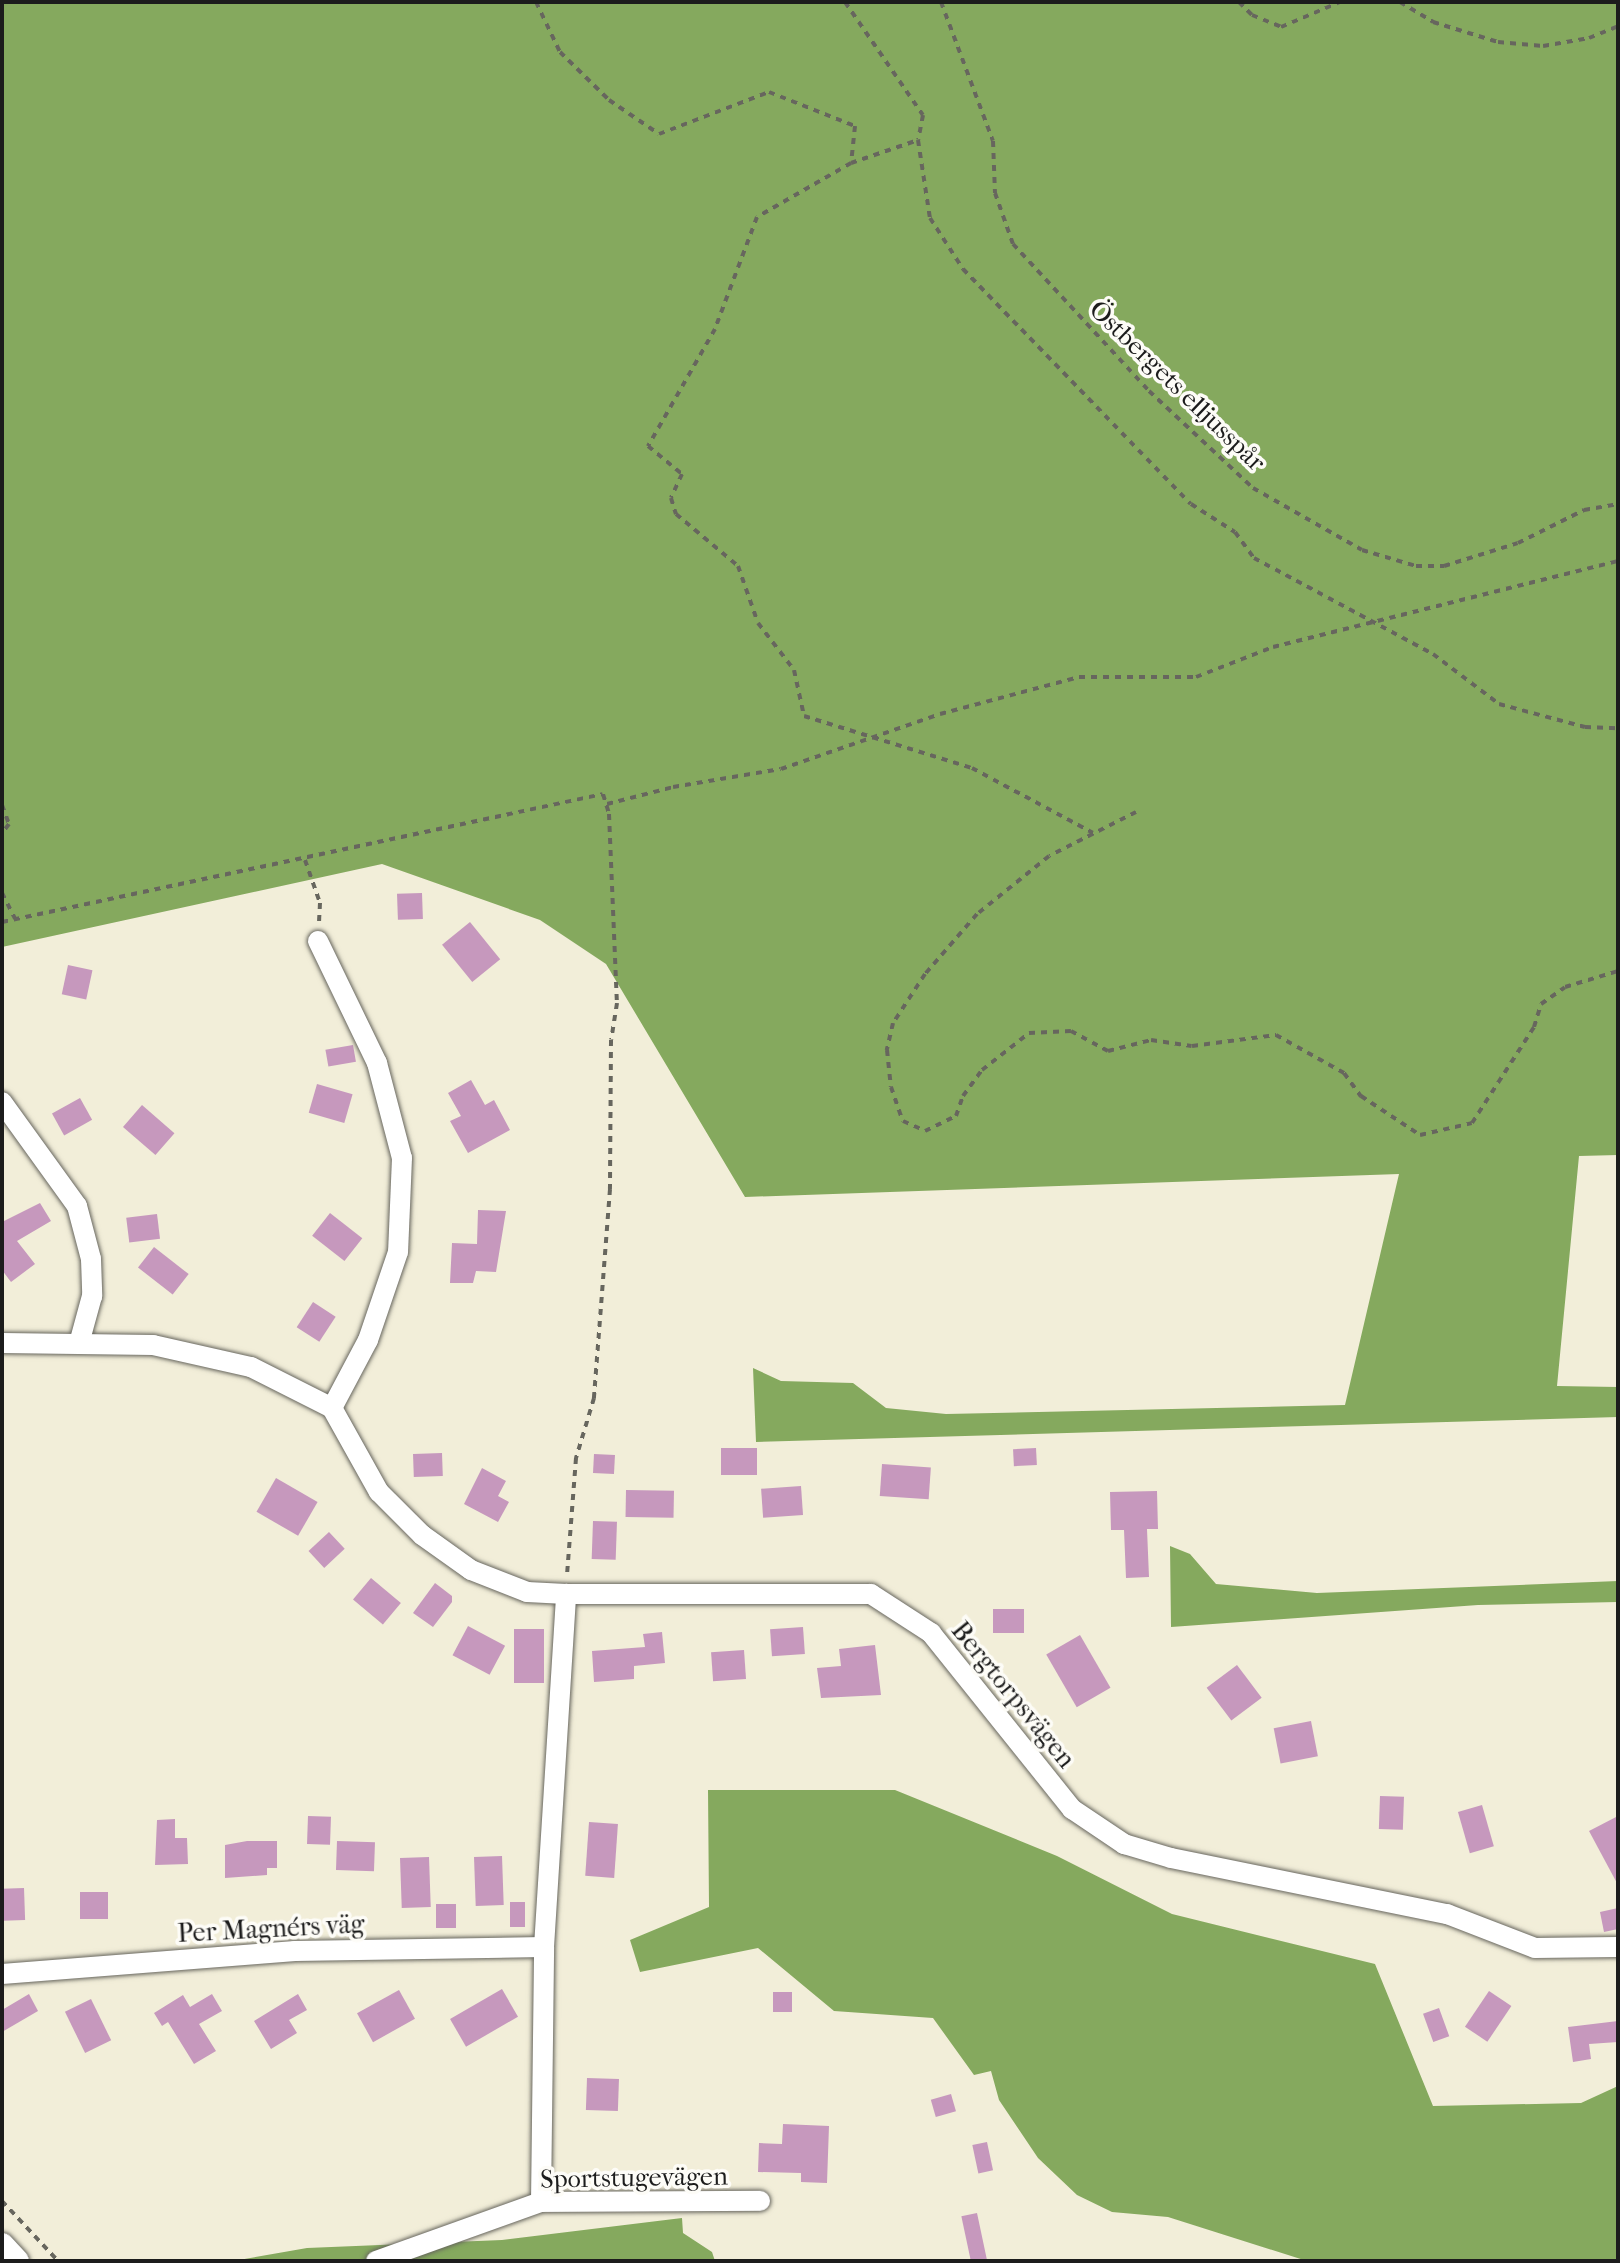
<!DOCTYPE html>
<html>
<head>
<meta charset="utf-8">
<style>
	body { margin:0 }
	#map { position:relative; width:1620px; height:2263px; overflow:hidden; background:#f2eed9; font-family:"IM FELL French Canon",serif }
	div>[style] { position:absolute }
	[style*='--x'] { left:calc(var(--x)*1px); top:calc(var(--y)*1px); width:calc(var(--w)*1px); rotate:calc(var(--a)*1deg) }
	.forest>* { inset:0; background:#85a95e }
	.building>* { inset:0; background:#c698bd; transform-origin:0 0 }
	.path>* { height:4px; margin-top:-2px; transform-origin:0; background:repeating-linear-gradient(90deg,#67665e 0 6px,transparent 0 12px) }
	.roads { filter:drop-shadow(0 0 2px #67665e) drop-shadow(0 0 2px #67665e) }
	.minor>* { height:20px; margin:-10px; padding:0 10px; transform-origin:10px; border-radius:10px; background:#fff }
	.tertiary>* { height:24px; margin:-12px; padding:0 12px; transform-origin:12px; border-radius:12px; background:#fff }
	span { translate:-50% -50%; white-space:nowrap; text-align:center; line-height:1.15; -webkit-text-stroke:7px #fdfcf7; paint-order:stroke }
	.street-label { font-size:26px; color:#1c1c1c }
	.frame { position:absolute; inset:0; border:4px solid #1c1c1c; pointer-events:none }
</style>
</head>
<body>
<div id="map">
	<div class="forest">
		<div style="clip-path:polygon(2px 2px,1618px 2px,1618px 1155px,1579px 1156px,1557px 1386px,1618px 1387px,1618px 1417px,756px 1442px,753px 1368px,781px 1381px,853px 1383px,886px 1408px,946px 1414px,1345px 1405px,1399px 1174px,745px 1197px,606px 964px,540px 920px,382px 864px,2px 947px)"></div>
		<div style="clip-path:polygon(1170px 1546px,1190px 1554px,1216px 1584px,1317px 1593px,1618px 1581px,1618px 1602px,1478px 1605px,1171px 1627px)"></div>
		<div style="clip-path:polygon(708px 1790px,895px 1790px,1057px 1856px,1172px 1914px,1375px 1964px,1433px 2106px,1581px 2103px,1618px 2086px,1618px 2261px,1307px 2261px,1168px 2217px,1112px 2212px,1077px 2195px,1038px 2158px,999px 2100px,991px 2071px,974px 2075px,933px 2018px,834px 2011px,758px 1948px,640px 1972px,630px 1940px,709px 1907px)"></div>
		<div style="clip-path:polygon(682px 2218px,683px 2233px,712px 2252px,715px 2261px,233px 2261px,307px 2248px,502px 2240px)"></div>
	</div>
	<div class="building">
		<div style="left:422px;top:893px;width:26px;height:25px;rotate:88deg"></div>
		<div style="left:470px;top:922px;width:48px;height:36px;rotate:51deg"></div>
		<div style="left:68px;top:965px;width:25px;height:30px;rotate:12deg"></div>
		<div style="left:353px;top:1045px;width:17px;height:28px;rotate:80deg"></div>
		<div style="clip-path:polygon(471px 1080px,485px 1105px,494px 1100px,510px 1130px,468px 1153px,450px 1121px,461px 1116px,448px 1093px)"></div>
		<div style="left:317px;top:1084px;width:37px;height:30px;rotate:16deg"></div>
		<div style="left:80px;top:1098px;width:25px;height:32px;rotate:61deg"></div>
		<div style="left:142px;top:1105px;width:43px;height:29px;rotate:41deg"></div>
		<div style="clip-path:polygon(40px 1203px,51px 1221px,17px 1241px,35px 1264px,11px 1282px,2px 1270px,2px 1222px)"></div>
		<div style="clip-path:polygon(478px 1210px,506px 1211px,496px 1272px,476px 1271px,473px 1283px,450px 1283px,452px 1243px,477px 1244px)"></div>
		<div style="left:330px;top:1213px;width:41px;height:29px;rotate:38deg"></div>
		<div style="left:157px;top:1214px;width:25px;height:31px;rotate:83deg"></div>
		<div style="left:154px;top:1247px;width:44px;height:26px;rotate:38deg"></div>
		<div style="left:313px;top:1302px;width:27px;height:30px;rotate:33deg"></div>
		<div style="left:721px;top:1448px;width:36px;height:27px"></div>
		<div style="left:1036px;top:1448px;width:17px;height:23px;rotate:87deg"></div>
		<div style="left:442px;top:1453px;width:23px;height:29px;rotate:88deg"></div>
		<div style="left:594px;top:1454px;width:21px;height:19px;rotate:3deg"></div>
		<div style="left:882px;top:1464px;width:49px;height:32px;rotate:4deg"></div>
		<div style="clip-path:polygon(482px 1468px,506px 1481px,498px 1496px,509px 1502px,498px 1522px,464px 1504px)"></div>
		<div style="left:276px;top:1478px;width:48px;height:39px;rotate:30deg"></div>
		<div style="left:801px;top:1486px;width:29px;height:40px;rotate:86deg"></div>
		<div style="left:626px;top:1490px;width:48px;height:27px;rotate:1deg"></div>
		<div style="clip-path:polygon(1157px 1491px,1158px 1529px,1147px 1529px,1149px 1577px,1126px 1578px,1124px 1530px,1111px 1530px,1110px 1492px)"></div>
		<div style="left:593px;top:1521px;width:24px;height:38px;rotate:2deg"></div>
		<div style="left:329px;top:1532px;width:23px;height:28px;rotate:47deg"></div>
		<div style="left:371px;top:1578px;width:39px;height:28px;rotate:40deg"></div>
		<div style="clip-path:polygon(435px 1583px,452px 1596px,452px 1602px,433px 1627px,413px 1613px)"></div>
		<div style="left:1024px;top:1609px;width:24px;height:31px;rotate:90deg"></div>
		<div style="left:468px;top:1626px;width:42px;height:33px;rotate:28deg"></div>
		<div style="left:803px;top:1627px;width:27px;height:33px;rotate:86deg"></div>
		<div style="left:514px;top:1629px;width:30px;height:54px"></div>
		<div style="clip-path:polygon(662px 1632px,665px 1663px,634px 1666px,634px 1679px,594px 1682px,592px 1651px,645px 1647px,643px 1634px)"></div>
		<div style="left:1080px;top:1635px;width:61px;height:39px;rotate:60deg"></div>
		<div style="clip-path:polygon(875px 1645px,881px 1695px,821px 1698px,817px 1668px,841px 1666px,839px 1649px)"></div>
		<div style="left:744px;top:1650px;width:29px;height:33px;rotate:86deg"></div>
		<div style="left:1237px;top:1665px;width:41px;height:38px;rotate:53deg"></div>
		<div style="left:1311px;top:1721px;width:36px;height:38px;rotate:79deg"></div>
		<div style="left:1380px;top:1796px;width:24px;height:33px;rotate:2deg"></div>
		<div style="left:1482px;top:1805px;width:43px;height:25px;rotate:74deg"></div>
		<div style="left:308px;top:1816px;width:23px;height:28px;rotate:2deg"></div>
		<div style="clip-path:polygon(1618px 1816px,1618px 1885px,1589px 1831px)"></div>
		<div style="clip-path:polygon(175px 1819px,175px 1838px,187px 1838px,188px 1864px,155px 1865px,157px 1820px)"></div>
		<div style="left:589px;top:1822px;width:29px;height:54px;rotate:4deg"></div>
		<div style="clip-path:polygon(247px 1841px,277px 1841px,277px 1868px,267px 1868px,267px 1875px,225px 1878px,225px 1845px)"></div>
		<div style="left:337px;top:1841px;width:38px;height:29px;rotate:2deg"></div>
		<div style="left:502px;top:1856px;width:49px;height:28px;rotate:88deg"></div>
		<div style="left:429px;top:1857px;width:50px;height:29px;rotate:88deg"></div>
		<div style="left:24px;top:1888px;width:32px;height:22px;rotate:88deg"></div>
		<div style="left:80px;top:1892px;width:28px;height:27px"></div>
		<div style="left:510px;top:1902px;width:15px;height:25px"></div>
		<div style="left:456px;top:1904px;width:24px;height:20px;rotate:90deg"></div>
		<div style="clip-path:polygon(1618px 1908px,1618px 1929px,1604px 1932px,1600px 1912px)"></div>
		<div style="left:502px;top:1989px;width:32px;height:60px;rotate:60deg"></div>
		<div style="left:399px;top:1990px;width:33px;height:48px;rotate:61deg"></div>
		<div style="left:1489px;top:1991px;width:27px;height:43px;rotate:34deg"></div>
		<div style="left:773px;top:1992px;width:19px;height:20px"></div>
		<div style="clip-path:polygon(29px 1994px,38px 2011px,2px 2032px,2px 2010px)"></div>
		<div style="clip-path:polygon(212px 1994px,222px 2011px,199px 2024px,216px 2051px,194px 2064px,168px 2022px,162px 2026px,154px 2013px,183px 1995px,190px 2007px)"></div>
		<div style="clip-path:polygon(298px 1994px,307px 2010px,289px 2020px,297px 2033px,271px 2049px,254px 2021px)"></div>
		<div style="left:91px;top:1999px;width:46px;height:29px;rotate:64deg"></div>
		<div style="left:1439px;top:2008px;width:30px;height:17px;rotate:70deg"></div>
		<div style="clip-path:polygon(1618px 2021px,1618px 2042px,1589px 2044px,1591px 2059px,1573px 2062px,1568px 2027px)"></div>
		<div style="left:587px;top:2078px;width:32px;height:32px;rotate:2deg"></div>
		<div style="left:951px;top:2094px;width:18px;height:21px;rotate:74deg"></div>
		<div style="clip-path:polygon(783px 2124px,829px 2126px,827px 2183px,801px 2182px,801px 2173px,758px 2172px,759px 2143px,782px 2144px)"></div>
		<div style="left:987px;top:2142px;width:29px;height:15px;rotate:78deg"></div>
		<div style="left:977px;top:2213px;width:49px;height:16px;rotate:78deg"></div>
	</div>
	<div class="path">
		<div style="--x:536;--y:2;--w:55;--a:64.4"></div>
		<div style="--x:560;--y:52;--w:69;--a:44.4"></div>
		<div style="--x:609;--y:100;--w:60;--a:34.2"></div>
		<div style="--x:659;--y:134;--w:118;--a:-20.9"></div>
		<div style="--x:769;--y:92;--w:92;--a:21.6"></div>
		<div style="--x:855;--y:126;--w:37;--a:96"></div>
		<div style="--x:851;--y:163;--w:108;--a:150.1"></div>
		<div style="--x:757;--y:217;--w:120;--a:110.6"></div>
		<div style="--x:715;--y:329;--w:135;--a:119.8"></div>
		<div style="--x:648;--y:446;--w:44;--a:39.5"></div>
		<div style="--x:682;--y:474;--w:26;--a:115"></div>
		<div style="--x:671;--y:498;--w:17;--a:73"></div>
		<div style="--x:676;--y:514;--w:81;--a:40"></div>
		<div style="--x:738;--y:566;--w:60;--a:70.7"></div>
		<div style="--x:758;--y:623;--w:59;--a:52.5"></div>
		<div style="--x:794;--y:670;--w:47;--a:77.7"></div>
		<div style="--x:804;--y:716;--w:176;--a:17.2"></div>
		<div style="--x:972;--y:768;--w:137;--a:28.2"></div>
		<div style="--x:845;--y:2;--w:137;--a:55.4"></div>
		<div style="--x:923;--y:115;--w:25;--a:101"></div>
		<div style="--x:918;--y:140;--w:79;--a:81.3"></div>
		<div style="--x:930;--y:218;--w:61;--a:57.1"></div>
		<div style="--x:963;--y:269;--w:327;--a:45.9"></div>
		<div style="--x:1191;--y:504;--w:52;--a:32.5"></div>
		<div style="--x:1235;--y:532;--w:32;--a:54"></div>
		<div style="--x:1254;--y:558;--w:203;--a:28.2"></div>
		<div style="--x:1433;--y:654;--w:83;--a:37.1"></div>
		<div style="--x:1499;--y:704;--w:89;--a:15"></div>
		<div style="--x:1585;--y:727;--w:33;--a:2"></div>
		<div style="--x:941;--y:2;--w:148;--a:69.5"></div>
		<div style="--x:993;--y:141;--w:52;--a:87.8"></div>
		<div style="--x:995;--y:193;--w:54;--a:70.6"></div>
		<div style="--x:1013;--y:244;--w:200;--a:47.2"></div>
		<div style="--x:1149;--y:391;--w:142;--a:43"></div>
		<div style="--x:1253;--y:488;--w:125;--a:29.6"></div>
		<div style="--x:1362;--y:550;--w:56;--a:16.5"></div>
		<div style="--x:1416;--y:566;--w:28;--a:0"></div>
		<div style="--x:1444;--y:566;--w:77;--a:-17.3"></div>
		<div style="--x:1518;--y:543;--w:74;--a:-26.6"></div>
		<div style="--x:1584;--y:510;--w:35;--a:-10"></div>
		<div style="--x:1239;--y:2;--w:18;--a:45"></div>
		<div style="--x:1252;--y:15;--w:31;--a:22"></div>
		<div style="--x:1281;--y:27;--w:64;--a:-23"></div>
		<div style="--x:1400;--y:2;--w:39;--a:31"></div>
		<div style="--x:1433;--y:22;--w:68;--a:17.1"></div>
		<div style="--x:1498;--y:42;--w:45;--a:5.1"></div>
		<div style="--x:1543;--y:46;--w:47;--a:-9.9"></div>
		<div style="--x:1589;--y:38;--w:31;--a:-22"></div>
		<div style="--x:851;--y:163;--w:71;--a:-18.9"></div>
		<div style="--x:607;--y:804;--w:68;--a:-14.4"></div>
		<div style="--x:673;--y:787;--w:109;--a:-9.5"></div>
		<div style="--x:781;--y:769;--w:168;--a:-19.1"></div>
		<div style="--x:940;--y:714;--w:144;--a:-14.9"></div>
		<div style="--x:1079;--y:677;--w:117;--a:0"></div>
		<div style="--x:1196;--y:677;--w:83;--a:-21.3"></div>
		<div style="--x:1273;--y:647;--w:356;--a:-14"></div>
		<div style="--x:2;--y:805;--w:20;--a:70"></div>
		<div style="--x:9;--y:824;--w:11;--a:128"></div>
		<div style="--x:1136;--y:812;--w:97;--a:153.2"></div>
		<div style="--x:1049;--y:856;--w:92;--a:141.1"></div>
		<div style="--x:977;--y:914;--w:79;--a:130.9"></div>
		<div style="--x:925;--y:974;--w:59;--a:123.1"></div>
		<div style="--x:893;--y:1023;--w:28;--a:103"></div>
		<div style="--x:887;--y:1050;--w:37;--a:84"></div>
		<div style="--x:891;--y:1087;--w:36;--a:71"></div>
		<div style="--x:903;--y:1121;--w:24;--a:24"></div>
		<div style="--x:925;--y:1131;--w:34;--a:-26"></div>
		<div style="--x:956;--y:1116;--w:21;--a:-71"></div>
		<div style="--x:963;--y:1096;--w:32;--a:-54"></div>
		<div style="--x:982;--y:1070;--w:60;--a:-38.2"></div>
		<div style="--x:1029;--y:1033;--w:42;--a:-2.7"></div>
		<div style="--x:1071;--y:1031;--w:42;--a:28.4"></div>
		<div style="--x:1108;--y:1051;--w:44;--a:-14.3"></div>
		<div style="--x:1151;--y:1040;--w:41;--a:8.3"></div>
		<div style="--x:1192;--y:1046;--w:85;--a:-7.5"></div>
		<div style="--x:1276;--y:1035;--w:78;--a:29.2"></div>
		<div style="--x:1344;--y:1073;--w:29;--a:54"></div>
		<div style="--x:1361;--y:1096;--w:71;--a:33.5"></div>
		<div style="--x:1420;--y:1135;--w:53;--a:-13"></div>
		<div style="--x:1472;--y:1123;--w:114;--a:-57.1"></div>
		<div style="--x:1534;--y:1027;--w:24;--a:-73"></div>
		<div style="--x:1541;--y:1004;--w:29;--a:-35"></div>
		<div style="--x:1565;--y:987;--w:55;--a:-16.8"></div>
		<div style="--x:305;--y:860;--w:46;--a:70.8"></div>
		<div style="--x:320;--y:903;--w:20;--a:93"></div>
		<div style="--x:2;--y:893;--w:29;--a:63"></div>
		<div style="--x:2;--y:922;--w:614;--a:-12.02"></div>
		<div style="--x:603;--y:794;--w:21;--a:73"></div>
		<div style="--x:609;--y:814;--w:189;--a:87.6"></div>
		<div style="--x:617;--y:1003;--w:37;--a:99"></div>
		<div style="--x:611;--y:1040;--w:149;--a:90.4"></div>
		<div style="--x:610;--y:1189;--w:210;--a:94.4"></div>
		<div style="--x:594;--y:1398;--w:63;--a:106.7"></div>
		<div style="--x:576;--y:1458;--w:118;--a:94.4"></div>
		<div style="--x:2;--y:2201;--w:82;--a:47"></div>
	</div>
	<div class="roads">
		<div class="minor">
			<div style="--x:318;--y:941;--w:136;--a:64.2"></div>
			<div style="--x:377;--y:1063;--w:98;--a:75.3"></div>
			<div style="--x:402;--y:1158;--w:94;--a:92.4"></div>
			<div style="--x:398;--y:1252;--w:93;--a:108.8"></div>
			<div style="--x:368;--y:1340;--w:77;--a:117.9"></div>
			<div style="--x:2;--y:1102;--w:128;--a:54.2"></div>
			<div style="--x:77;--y:1206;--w:55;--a:75.2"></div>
			<div style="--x:91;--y:1259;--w:37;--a:88"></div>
			<div style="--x:92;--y:1296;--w:46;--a:105.3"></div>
			<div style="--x:2;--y:1343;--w:151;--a:0.8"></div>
			<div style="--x:153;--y:1345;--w:100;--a:12.7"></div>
			<div style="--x:251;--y:1367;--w:91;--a:26.8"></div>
			<div style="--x:332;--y:1408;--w:96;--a:60.8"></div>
			<div style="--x:379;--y:1492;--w:61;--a:45"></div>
			<div style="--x:422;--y:1535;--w:60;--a:35.5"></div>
			<div style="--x:471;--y:1570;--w:60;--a:21.4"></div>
			<div style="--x:527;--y:1592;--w:39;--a:3"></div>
			<div style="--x:566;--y:1594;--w:305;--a:0"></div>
			<div style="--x:871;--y:1594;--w:72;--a:33"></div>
			<div style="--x:931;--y:1633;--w:226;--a:51.3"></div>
			<div style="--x:1072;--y:1809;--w:63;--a:33.9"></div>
			<div style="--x:1124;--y:1844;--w:49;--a:16.6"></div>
			<div style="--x:1171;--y:1858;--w:282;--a:11.5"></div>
			<div style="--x:1447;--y:1914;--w:94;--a:21.1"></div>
			<div style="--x:1535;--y:1948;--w:83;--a:-0.7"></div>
			<div style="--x:2;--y:1974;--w:294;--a:-4.5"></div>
			<div style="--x:295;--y:1951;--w:249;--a:-0.9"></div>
			<div style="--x:541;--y:2202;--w:255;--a:-89.3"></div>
			<div style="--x:544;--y:1947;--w:354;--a:-86.4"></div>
			<div style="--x:376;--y:2261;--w:175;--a:-19.7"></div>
			<div style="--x:541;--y:2202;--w:219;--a:-0.3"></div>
		</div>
		<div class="tertiary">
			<div style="--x:2;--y:2245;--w:22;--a:47"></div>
		</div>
	</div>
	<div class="street-label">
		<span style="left:1177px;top:386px;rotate:44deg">Östbergets elljusspår</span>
		<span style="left:1013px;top:1695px;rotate:51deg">Bergtorpsvägen</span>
		<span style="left:271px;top:1929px;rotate:-3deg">Per Magnérs väg</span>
		<span style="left:634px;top:2178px;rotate:-1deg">Sportstugevägen</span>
	</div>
	<div class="frame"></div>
</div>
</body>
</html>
